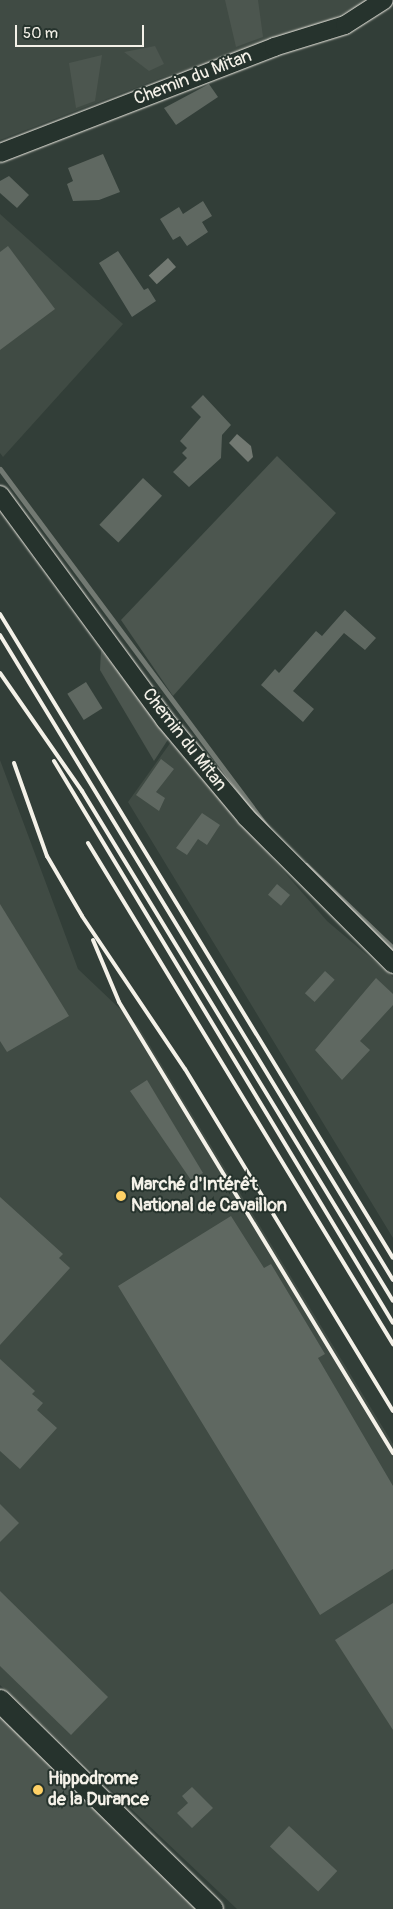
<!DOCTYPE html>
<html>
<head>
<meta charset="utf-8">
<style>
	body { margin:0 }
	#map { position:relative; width:393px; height:1909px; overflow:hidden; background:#323e38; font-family:Pangolin,sans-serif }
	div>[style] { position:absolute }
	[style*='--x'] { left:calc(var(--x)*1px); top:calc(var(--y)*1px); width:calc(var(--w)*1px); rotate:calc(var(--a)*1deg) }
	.built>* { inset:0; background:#404b44 }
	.green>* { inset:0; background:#4c564f }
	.water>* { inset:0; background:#727972; transform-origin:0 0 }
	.stream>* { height:5px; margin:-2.5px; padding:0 2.5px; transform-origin:2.5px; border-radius:2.5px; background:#727972 }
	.building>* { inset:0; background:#5f6861; transform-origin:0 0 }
	.roads { filter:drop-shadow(0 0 1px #f4f1e8) drop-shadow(0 0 1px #f4f1e8) }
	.minor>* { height:18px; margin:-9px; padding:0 9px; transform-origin:9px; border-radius:9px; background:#26332d }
	.tertiary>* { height:22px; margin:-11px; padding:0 11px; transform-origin:11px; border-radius:11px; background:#26332d }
	.rail>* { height:4px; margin:-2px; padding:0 2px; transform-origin:2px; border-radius:2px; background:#f4f1e8 }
	.dots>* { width:14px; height:14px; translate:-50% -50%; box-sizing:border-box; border:2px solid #26332d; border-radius:50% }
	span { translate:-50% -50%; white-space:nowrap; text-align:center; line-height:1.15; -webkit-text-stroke:4px #26332d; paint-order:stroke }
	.street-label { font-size:18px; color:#f4f1e8 }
	.poi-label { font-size:18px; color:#f4f1e8; font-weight:700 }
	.left { translate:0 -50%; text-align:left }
	.scale { position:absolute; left:15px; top:25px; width:129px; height:22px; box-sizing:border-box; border:2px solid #f4f1e8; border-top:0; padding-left:6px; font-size:15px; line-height:18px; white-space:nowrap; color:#f4f1e8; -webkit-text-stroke:4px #26332d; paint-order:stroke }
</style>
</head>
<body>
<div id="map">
	<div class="built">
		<div style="clip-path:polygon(0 0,369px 0,322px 24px,161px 78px,0 140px)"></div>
		<div style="clip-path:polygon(0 214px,123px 324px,3px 457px,0 453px)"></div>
		<div style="clip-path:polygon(171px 742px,327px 921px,393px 977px,393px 1238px,128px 802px)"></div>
		<div style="clip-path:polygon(0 760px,78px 969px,138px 1026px,393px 1444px,393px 1909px,237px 1909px,0 1685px)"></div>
	</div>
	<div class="green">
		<div style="clip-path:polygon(225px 0,258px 0,263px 37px,236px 47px)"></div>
		<div style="clip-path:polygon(155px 46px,164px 64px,149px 71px,124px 52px)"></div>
		<div style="clip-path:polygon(102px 55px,95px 101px,76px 108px,69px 63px)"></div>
		<div style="clip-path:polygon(277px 456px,336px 513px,173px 696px,121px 620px)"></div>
		<div style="clip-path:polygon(101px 650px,169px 738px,154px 761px,100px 670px)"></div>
		<div style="clip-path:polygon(0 1714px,196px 1909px,0 1909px)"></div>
	</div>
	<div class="water">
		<div style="left:168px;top:258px;width:12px;height:26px;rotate:48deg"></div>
		<div style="clip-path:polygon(237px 434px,251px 446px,253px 457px,248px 462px,229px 443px)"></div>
	</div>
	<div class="stream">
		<div style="--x:0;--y:469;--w:447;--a:53.3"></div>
		<div style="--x:306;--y:865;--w:120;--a:43.7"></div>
	</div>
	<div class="building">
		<div style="clip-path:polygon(209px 84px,218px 97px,176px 125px,164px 108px)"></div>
		<div style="clip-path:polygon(103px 154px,120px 192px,99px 200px,73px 201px,67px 184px,73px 181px,68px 168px)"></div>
		<div style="clip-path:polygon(9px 176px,29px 195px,17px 208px,0 193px,0 181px)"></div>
		<div style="clip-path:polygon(203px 201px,212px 216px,202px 222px,208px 232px,187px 246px,180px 236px,173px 240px,160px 219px,179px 207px,183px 214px)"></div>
		<div style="clip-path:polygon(8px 246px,55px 309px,0 350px,0 252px)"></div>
		<div style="clip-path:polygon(118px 251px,144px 290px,148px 288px,156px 301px,132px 317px,99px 263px)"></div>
		<div style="clip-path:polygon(203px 395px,231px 425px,222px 435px,221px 458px,189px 487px,173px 472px,187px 458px,182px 453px,187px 448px,180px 441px,201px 417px,191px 407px)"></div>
		<div style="left:143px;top:478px;width:26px;height:64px;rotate:43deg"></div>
		<div style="clip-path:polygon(345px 610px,376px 638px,365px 650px,344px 633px,293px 691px,314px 709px,303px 722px,261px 685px,275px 669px,279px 673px,316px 631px,322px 636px)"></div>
		<div style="left:86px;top:682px;width:31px;height:22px;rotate:58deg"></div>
		<div style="clip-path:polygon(161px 759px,174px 769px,156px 792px,165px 798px,159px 811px,136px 795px)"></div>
		<div style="clip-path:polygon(202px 813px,220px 825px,207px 845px,198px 839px,187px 855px,176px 848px)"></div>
		<div style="left:277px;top:884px;width:17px;height:14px;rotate:40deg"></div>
		<div style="clip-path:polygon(0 904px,69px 1016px,7px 1052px,0 1041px)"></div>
		<div style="left:325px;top:971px;width:13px;height:30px;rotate:42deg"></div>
		<div style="clip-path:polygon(376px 978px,393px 994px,393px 1005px,360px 1041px,370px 1050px,342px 1080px,315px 1050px)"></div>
		<div style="clip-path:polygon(147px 1080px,203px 1173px,191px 1180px,130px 1091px)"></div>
		<div style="clip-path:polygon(0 1197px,63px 1254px,59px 1258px,70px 1268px,0 1345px)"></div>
		<div style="clip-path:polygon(231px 1216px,264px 1268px,271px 1264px,325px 1354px,318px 1358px,393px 1486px,393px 1569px,320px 1615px,118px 1286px)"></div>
		<div style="clip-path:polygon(0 1359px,35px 1391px,32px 1394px,43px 1403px,37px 1410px,57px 1428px,20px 1469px,0 1451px)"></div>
		<div style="clip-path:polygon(0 1504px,19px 1523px,0 1542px)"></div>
		<div style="clip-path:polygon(0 1591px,108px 1697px,71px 1735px,0 1666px)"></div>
		<div style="clip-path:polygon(393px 1603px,393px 1730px,335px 1640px)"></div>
		<div style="clip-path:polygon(192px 1787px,213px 1808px,192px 1828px,177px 1813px,188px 1803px,182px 1796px)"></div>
		<div style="left:289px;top:1826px;width:66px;height:28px;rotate:43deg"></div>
	</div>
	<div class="roads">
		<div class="minor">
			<div style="--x:0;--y:153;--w:294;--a:-21.1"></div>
			<div style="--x:274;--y:47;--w:74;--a:-17.2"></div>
			<div style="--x:345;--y:25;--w:46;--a:-32.7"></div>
			<div style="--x:0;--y:495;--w:279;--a:53.7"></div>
			<div style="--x:165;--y:720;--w:126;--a:50.1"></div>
			<div style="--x:246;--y:817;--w:208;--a:45"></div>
		</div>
		<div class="tertiary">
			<div style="--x:0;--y:1701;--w:297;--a:44.5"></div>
		</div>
	</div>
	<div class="rail">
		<div style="--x:0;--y:614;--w:754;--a:58.61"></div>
		<div style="--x:0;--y:635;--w:755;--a:58.65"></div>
		<div style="--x:0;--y:673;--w:144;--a:55.2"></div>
		<div style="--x:82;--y:791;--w:597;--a:58.62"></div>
		<div style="--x:54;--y:761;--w:656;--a:58.9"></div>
		<div style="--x:14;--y:763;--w:99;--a:70.5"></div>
		<div style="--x:47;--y:856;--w:69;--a:59.7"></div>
		<div style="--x:82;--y:916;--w:184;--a:56.1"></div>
		<div style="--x:185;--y:1069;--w:400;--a:58.7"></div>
		<div style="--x:88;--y:843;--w:587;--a:58.67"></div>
		<div style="--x:93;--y:940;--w:67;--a:67.2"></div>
		<div style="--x:119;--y:1002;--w:528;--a:58.72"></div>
	</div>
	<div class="dots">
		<div style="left:121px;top:1196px;background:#ffd166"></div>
		<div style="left:38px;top:1790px;background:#ffd166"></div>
	</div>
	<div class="street-label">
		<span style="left:193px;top:78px;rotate:-21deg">Chemin du Mitan</span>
		<span style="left:184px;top:740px;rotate:52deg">Chemin du Mitan</span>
	</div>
	<div class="poi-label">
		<span class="left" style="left:131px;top:1196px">Marché d'Intérêt<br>National de Cavaillon</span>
		<span class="left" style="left:48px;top:1790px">Hippodrome<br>de la Durance</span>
	</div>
	<div class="scale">50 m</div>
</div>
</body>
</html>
